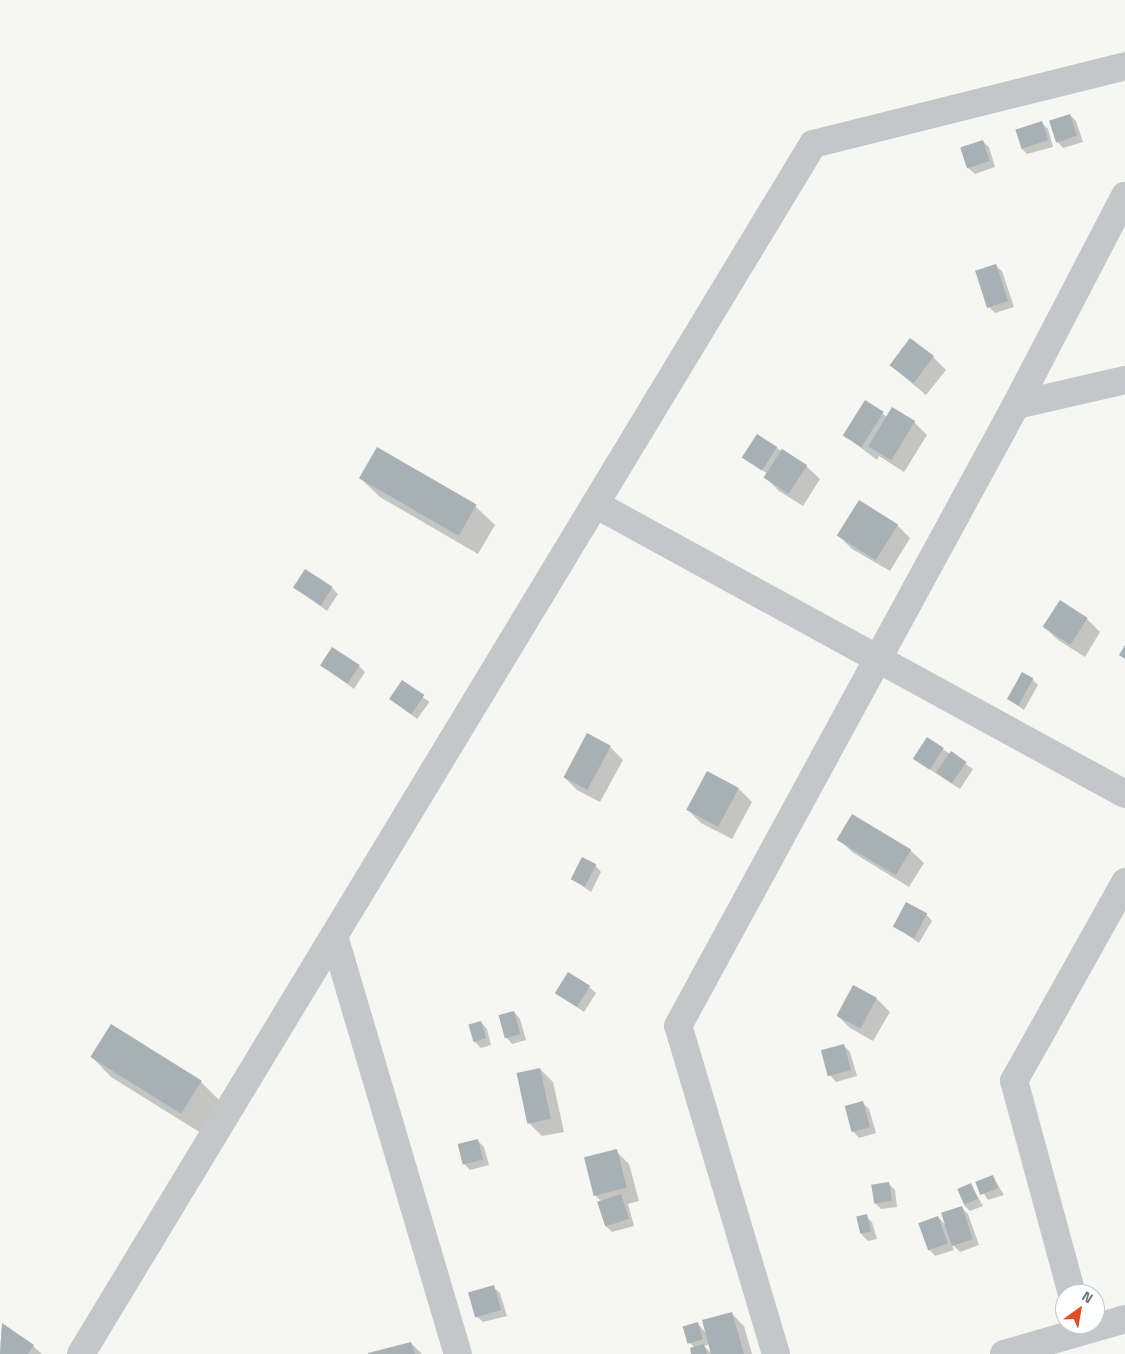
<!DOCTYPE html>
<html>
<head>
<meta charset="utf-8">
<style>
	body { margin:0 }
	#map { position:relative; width:1125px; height:1354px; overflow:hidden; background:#f6f6f2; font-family:"Titillium Web",sans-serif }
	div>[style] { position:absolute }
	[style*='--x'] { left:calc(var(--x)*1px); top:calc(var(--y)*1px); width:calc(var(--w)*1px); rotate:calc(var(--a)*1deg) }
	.shadow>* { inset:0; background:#0003; transform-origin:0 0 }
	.building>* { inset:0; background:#a7b0b5; transform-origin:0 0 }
	.minor>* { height:28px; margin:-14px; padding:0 14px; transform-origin:14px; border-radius:14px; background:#c3c7ca }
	span { translate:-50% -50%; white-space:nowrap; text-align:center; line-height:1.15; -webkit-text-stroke:5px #fff; paint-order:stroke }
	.north { position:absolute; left:1055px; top:1284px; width:50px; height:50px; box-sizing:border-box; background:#fff; border:1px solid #c1c8cd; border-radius:50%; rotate:32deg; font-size:14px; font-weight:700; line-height:20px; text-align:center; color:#647683 }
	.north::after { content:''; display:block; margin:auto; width:18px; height:22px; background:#e44d23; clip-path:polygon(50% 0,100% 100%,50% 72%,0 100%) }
</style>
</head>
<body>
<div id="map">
	<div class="shadow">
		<div style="clip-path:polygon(1070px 115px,1076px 121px,1083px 142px,1063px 148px,1057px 141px)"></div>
		<div style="clip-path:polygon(1042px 123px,1048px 129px,1053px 147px,1027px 154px,1021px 148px)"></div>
		<div style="clip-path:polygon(982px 141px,989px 147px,995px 167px,975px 174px,968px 168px,962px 147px)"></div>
		<div style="clip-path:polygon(995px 265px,1002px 271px,1014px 307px,995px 313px,989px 307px)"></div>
		<div style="clip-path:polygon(933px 357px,946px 370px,926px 395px,890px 365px)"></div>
		<div style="clip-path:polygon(866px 401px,887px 417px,914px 422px,927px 435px,904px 472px,879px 456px,877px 460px,844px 435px)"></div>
		<div style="clip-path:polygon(757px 436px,806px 466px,820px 479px,803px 506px,779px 491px,766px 478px,768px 474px,744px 458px)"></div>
		<div style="clip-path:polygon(360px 478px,475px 506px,495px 525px,478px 554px,380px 497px)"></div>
		<div style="clip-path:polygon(897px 525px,910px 538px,890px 571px,852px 549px,839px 536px)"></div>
		<div style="clip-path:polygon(294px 587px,332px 588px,338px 594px,327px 611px)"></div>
		<div style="clip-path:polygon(1087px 619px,1100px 632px,1085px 657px,1058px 640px,1044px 627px)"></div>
		<div style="clip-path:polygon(321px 665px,359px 666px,365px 672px,354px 689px)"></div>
		<div style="clip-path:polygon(1032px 679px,1038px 685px,1024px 710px,1008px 699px)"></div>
		<div style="left:402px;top:682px;width:34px;height:21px;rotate:36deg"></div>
		<div style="left:927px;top:739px;width:55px;height:24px;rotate:33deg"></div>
		<div style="clip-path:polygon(610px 747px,623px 760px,600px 802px,577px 790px,564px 777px)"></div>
		<div style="clip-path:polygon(739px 789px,752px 802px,732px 839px,701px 823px,688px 810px)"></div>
		<div style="clip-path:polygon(839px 839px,910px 850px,924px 863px,909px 887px,852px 852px)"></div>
		<div style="clip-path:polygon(595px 865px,601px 872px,591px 892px,572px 879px)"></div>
		<div style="clip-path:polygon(926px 914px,932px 921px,919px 943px,894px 926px)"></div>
		<div style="clip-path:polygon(853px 986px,877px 999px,890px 1012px,873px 1041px,850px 1028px,837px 1015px)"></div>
		<div style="clip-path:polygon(589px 987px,596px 993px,584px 1012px,557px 993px)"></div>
		<div style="clip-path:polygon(514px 1012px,520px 1019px,526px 1040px,512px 1044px,506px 1037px)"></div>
		<div style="clip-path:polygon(481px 1022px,487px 1029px,491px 1045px,481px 1048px,474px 1041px)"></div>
		<div style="clip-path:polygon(111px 1026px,201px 1082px,221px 1102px,201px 1133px,111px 1077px,92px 1057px)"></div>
		<div style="clip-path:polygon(844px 1046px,850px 1052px,857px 1076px,836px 1082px,830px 1075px)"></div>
		<div style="clip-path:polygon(540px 1069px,553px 1082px,564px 1132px,542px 1136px,529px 1123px)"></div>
		<div style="clip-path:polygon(863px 1103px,869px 1109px,876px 1133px,859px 1138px,853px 1131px)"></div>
		<div style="clip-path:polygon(478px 1141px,484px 1147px,489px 1165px,470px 1170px,464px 1164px)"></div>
		<div style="clip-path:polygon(616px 1151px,629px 1164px,639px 1201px,628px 1204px,634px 1226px,612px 1232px,606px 1226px,601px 1201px,595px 1195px)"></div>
		<div style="clip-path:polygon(993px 1177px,1004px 1195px,988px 1200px,977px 1183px)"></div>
		<div style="clip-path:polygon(888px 1183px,895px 1190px,897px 1207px,881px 1209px,875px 1203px)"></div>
		<div style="clip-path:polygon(971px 1185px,983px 1206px,970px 1211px,964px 1205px)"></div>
		<div style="clip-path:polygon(962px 1208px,968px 1214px,979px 1245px,960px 1252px,951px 1243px,954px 1250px,935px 1256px,929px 1249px,938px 1217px,947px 1226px)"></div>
		<div style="clip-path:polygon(866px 1216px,872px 1222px,877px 1239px,868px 1241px,862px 1235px)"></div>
		<div style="clip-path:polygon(493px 1287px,500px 1293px,507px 1316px,483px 1322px,476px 1316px)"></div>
		<div style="clip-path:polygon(731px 1313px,744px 1326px,752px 1354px,712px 1354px,710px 1344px,704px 1346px,712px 1354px,692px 1354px,695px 1348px,689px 1342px,698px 1324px,706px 1333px)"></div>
		<div style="clip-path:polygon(2px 1325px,33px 1346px,42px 1354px,0 1354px)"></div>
		<div style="clip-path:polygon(411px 1343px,422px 1354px,371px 1354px)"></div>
	</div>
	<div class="building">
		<div style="left:1070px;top:114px;width:23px;height:22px;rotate:72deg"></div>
		<div style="left:1042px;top:121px;width:20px;height:28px;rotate:72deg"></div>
		<div style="left:983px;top:140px;width:22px;height:24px;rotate:72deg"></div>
		<div style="left:996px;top:264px;width:39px;height:22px;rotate:72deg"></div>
		<div style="left:910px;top:338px;width:30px;height:34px;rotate:37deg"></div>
		<div style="left:865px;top:400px;width:22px;height:42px;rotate:32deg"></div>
		<div style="left:892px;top:407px;width:27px;height:46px;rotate:31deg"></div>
		<div style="left:757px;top:434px;width:24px;height:28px;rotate:33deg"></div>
		<div style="left:377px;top:447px;width:115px;height:36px;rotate:30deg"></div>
		<div style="left:782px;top:449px;width:30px;height:34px;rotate:33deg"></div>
		<div style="left:859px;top:500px;width:46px;height:42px;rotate:32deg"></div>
		<div style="left:305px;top:569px;width:33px;height:22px;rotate:33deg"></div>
		<div style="left:1060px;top:600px;width:33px;height:32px;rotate:33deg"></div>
		<div style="clip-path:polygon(1125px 645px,1125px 659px,1119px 655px)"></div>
		<div style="left:332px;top:647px;width:33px;height:22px;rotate:33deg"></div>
		<div style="left:1022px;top:672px;width:13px;height:31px;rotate:29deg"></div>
		<div style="left:402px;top:680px;width:27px;height:23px;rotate:34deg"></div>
		<div style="left:587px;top:733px;width:27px;height:50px;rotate:28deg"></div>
		<div style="left:927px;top:737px;width:20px;height:26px;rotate:33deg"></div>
		<div style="left:951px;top:751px;width:19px;height:26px;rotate:35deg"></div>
		<div style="left:707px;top:771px;width:36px;height:44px;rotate:28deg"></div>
		<div style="left:852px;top:814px;width:69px;height:30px;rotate:31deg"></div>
		<div style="left:582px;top:857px;width:16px;height:25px;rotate:27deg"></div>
		<div style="left:906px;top:902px;width:24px;height:28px;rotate:28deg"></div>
		<div style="left:568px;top:972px;width:26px;height:25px;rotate:32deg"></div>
		<div style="left:853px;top:985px;width:27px;height:35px;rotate:28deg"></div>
		<div style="left:514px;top:1011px;width:24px;height:16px;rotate:75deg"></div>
		<div style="left:481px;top:1021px;width:18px;height:13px;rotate:74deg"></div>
		<div style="left:111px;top:1024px;width:107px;height:39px;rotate:32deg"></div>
		<div style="left:844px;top:1044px;width:27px;height:24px;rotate:75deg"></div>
		<div style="left:540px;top:1068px;width:52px;height:24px;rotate:78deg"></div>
		<div style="left:863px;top:1101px;width:27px;height:19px;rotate:75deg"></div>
		<div style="left:478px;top:1139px;width:21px;height:21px;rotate:76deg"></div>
		<div style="left:617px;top:1149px;width:40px;height:34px;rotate:76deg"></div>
		<div style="left:993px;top:1175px;width:14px;height:19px;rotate:69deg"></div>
		<div style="left:889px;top:1182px;width:19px;height:18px;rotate:81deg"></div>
		<div style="left:971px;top:1183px;width:17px;height:15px;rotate:66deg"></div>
		<div style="left:621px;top:1194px;width:26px;height:25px;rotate:72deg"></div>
		<div style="left:962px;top:1206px;width:35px;height:22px;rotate:72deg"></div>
		<div style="left:867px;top:1214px;width:18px;height:11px;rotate:77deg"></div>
		<div style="left:938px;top:1216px;width:29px;height:21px;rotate:70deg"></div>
		<div style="left:494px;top:1285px;width:26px;height:27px;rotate:74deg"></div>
		<div style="clip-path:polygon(732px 1312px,744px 1354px,711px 1354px,702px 1320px)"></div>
		<div style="left:698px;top:1322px;width:18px;height:16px;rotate:74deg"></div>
		<div style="clip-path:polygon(2px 1323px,34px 1345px,28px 1354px,0 1354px)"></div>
		<div style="clip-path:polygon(411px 1342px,415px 1354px,368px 1354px,368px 1353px)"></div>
		<div style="clip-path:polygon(704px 1344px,707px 1354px,691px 1354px,690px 1348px)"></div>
	</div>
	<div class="minor">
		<div style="--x:1016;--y:405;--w:112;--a:-12.9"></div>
		<div style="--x:595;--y:504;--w:604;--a:28.69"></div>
		<div style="--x:334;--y:936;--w:436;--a:73.5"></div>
		<div style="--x:1072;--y:1294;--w:221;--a:-105.2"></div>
		<div style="--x:1014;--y:1081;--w:228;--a:-60.8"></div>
		<div style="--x:81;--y:1354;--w:1414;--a:-58.83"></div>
		<div style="--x:813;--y:144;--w:322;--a:-14"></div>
		<div style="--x:776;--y:1354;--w:342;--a:-106.6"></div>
		<div style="--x:678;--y:1026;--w:707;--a:-61.44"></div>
		<div style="--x:1016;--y:405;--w:236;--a:-62.5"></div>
		<div style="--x:1004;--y:1354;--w:126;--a:-16.1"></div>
	</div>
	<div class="north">N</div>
</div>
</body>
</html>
